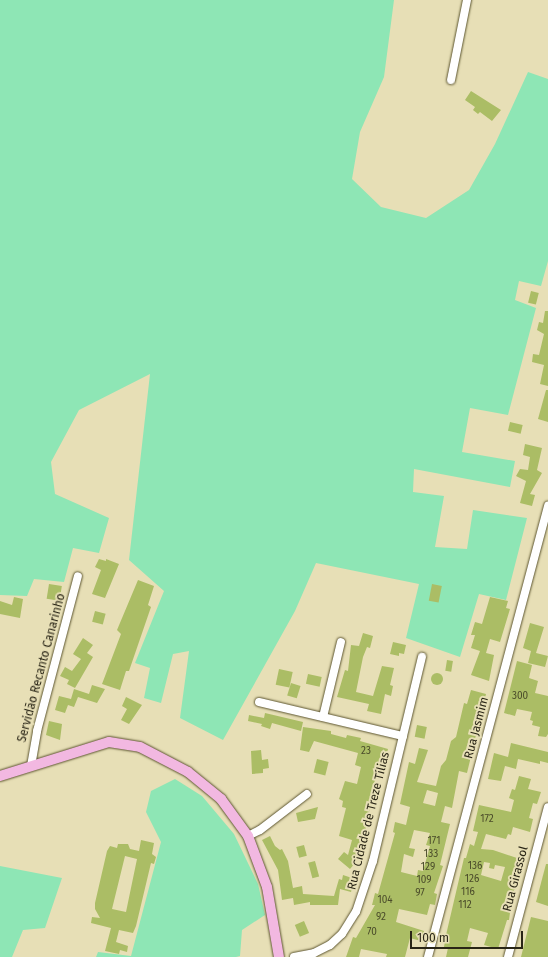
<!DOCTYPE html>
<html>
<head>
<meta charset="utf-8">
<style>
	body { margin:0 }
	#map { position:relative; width:548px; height:957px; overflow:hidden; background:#e7dfb6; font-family:"Fira Sans",sans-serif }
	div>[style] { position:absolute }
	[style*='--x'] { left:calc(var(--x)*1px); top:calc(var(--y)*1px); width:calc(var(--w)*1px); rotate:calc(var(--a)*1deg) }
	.green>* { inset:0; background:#8ee6b5 }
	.building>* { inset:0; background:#abbd65; transform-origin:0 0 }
	.round { border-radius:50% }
	.roads { filter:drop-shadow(0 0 1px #5d5631) drop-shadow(0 0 1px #5d5631) }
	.minor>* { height:8px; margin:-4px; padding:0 4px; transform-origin:4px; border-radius:4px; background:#fff }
	.major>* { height:10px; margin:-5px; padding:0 5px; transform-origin:5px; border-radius:5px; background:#f2b8e1 }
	span { translate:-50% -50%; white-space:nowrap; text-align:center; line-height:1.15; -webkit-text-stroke:4px #e7dfb6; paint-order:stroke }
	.number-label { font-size:10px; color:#4a4b2a }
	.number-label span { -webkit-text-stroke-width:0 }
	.street-label { font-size:12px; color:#292516 }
	.scale { position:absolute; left:410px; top:931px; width:113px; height:18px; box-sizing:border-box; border:2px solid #292516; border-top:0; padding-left:5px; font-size:12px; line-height:14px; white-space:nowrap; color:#292516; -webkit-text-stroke:3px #e7dfb6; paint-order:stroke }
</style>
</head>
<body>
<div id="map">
	<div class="green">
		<div style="clip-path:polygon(0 0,394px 0,384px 77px,360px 132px,352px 179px,381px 207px,426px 218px,469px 190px,495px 144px,528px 72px,548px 79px,548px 261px,541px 286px,519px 281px,515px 300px,536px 308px,508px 415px,470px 408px,462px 452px,515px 461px,510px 487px,414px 469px,413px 492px,444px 496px,435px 547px,467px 549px,473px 510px,527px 518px,506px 600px,479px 594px,460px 657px,406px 638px,419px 584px,316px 563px,295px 611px,223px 740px,180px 718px,189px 651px,173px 654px,161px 703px,144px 698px,150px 668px,135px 663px,164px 591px,129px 560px,150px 374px,79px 410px,51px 462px,55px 494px,109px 518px,99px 553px,73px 548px,64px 582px,34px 579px,27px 596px,0 595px)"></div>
		<div style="clip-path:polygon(175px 779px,202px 796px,234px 834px,258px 884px,265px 915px,242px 930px,240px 956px,236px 957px,96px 957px,98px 952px,131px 956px,161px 842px,146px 812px,151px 791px)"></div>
		<div style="clip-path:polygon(0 866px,62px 878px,45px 928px,23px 930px,12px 957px,0 957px)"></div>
	</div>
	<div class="building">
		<div style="clip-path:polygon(471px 91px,501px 110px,492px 121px,480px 112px,478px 114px,473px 110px,475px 107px,465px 100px)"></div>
		<div style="left:531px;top:291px;width:8px;height:12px;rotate:14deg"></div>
		<div style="clip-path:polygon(545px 311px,548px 311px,548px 386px,540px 384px,544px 365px,532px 362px,533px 354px,539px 355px,544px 334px,537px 330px,539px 322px,543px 323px)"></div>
		<div style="clip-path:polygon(546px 390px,548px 390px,548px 422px,538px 419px)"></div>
		<div style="left:510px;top:422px;width:13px;height:9px;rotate:13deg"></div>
		<div style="clip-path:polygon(525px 444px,542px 448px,537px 470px,542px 473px,530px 494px,535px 495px,532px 506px,520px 503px,526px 481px,516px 476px,520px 469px,528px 470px,530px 457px,523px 455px)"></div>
		<div style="clip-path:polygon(99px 559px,106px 561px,106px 559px,119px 564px,105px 598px,92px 594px,101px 570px,95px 567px)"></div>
		<div style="clip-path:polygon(138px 580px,154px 586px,148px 605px,151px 607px,129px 671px,126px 671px,120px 690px,102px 684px,121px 634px,117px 630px)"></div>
		<div style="left:49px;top:584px;width:13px;height:15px;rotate:9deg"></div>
		<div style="left:432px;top:584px;width:10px;height:17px;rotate:11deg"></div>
		<div style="clip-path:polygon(14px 597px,23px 599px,20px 618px,0 614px,0 601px,12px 605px)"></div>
		<div style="clip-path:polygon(490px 597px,508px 601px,506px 608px,510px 609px,500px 642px,490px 639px,486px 653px,494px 655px,489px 681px,471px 675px,480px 651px,471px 648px,475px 635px,471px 635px,475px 622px,482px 624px)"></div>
		<div style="left:95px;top:611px;width:11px;height:11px;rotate:15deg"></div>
		<div style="clip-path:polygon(530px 623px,544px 627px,536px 653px,548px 656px,545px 667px,528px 663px,531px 651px,523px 648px)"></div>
		<div style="clip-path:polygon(363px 633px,373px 636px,370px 648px,367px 647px,363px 657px,356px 692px,373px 696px,382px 666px,394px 668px,390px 685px,393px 686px,391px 696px,385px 694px,381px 714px,367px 711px,369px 704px,337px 697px,345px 670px,348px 671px,351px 645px,359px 646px)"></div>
		<div style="clip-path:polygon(83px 638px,93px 645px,87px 653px,93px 657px,75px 688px,67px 684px,69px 680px,60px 676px,65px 667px,72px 671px,81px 659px,73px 654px)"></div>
		<div style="clip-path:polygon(393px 642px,406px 645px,404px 654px,399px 653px,399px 656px,390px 654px)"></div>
		<div style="left:447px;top:660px;width:6px;height:11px;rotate:9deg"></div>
		<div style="clip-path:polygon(517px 661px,532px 665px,529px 678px,538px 681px,535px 693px,548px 696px,548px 734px,546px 737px,538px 736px,540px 727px,532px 725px,533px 721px,530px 720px,532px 712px,517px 709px,515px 716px,504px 713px)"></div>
		<div style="left:279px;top:669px;width:14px;height:16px;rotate:12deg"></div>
		<div class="round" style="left:431px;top:673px;width:12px;height:12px"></div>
		<div style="left:308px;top:674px;width:14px;height:10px;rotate:12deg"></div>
		<div style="left:291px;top:683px;width:10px;height:13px;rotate:17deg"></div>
		<div style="clip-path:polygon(92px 685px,105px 689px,97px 703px,78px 697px,74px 707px,68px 705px,65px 713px,55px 710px,59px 696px,71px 699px,74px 689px,89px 694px)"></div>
		<div style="clip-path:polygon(evenodd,471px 690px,486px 694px,467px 773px,459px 771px,452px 808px,445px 806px,441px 822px,450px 824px,440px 865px,443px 866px,434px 893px,437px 894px,435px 905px,430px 904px,427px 915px,399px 909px,396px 922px,424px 931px,421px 941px,410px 938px,405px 957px,386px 957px,387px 954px,361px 949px,359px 957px,346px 957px,353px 937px,356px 938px,375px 905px,372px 905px,375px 893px,378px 894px,395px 833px,393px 832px,395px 822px,406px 825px,410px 807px,400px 804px,409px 762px,415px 764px,419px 748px,428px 750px,417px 782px,436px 786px,441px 766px,446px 760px,451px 741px,456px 737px,464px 703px,467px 704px,471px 690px,427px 790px,438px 793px,435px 806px,423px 803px,427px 790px,471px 690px,414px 830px,430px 833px,426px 845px,430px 846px,423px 871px,418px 870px,417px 876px,401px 872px,404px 854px,413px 857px,415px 849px,409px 848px,414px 830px)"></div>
		<div style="clip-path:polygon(126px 697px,142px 705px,129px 724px,121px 720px,127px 709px,122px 706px)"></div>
		<div style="clip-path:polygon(265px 713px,303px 722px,301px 731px,272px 723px,270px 729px,261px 726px,262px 724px,248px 721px,249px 715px,264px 718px)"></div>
		<div style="clip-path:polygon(49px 721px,62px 724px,60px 740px,46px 735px)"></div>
		<div style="left:417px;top:725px;width:10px;height:12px;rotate:11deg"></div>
		<div style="clip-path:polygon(303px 727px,331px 731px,331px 734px,346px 738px,347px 735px,361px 738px,360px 741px,388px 749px,384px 765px,378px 763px,361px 856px,350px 869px,338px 859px,344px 852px,348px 855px,352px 840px,339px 836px,346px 808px,342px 807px,343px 801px,339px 799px,345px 781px,357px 784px,361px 767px,355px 765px,358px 753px,314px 741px,309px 752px,300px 750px)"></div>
		<div style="clip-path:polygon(511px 743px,548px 752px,548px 763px,540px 761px,540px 764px,518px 759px,516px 769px,505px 766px,501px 781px,488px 779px,494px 753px,508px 757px)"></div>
		<div style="clip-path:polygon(261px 750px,262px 760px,268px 759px,269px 768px,263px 769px,263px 773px,252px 774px,251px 751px)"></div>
		<div style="left:317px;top:759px;width:12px;height:14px;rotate:14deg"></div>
		<div style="clip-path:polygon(evenodd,519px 776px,531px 779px,528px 789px,541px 792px,537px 804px,533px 803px,529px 818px,533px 819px,530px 832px,513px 827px,511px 835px,508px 834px,506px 839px,486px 834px,481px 849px,493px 850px,523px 860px,512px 898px,509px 920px,507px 920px,498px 949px,484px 945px,488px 933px,470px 928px,467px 941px,472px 942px,468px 957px,446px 957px,448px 948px,444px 947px,446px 935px,464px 858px,466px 858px,470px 844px,474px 846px,478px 832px,473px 831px,479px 805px,511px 812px,514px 800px,509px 798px,512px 789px,515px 790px,519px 776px,484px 862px,490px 863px,489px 868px,494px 869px,495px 865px,505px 867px,501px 881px,481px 875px,484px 862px)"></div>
		<div style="clip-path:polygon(318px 807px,315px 819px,298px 822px,296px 813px)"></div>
		<div style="clip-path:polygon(270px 836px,275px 846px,280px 850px,282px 849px,288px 861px,293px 888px,302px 886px,303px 894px,334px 896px,339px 879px,342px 880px,343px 875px,355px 879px,351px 892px,340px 889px,338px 905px,310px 905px,310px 902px,294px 905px,293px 898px,282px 900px,278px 870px,262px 840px)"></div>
		<div style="clip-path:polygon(evenodd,141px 840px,154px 843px,152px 854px,156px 857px,154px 864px,151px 863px,136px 926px,133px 933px,119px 930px,116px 942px,128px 946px,127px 952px,120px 950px,119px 954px,105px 951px,111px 928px,91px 923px,92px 917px,100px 918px,95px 909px,95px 903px,107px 851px,110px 846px,117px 848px,118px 844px,128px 844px,130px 849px,139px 851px,141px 840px,125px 856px,137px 859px,126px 912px,112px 909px,125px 856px)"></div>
		<div style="left:304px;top:845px;width:11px;height:8px;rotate:75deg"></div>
		<div style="left:315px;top:861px;width:16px;height:7px;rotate:75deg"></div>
		<div style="clip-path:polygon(546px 864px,548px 864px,548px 906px,536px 902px)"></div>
		<div style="clip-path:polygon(531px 917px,548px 921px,548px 957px,521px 957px)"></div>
		<div style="left:304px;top:921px;width:13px;height:10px;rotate:67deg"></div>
	</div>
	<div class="roads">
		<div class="minor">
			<div style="--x:451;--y:80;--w:82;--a:-78.7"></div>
			<div style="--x:259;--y:702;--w:148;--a:13.3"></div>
			<div style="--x:323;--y:717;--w:77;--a:-76.5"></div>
			<div style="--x:31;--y:766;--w:36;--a:-80"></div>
			<div style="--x:37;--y:731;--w:160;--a:-75.2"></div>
			<div style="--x:248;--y:836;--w:13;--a:-27"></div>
			<div style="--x:260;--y:830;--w:59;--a:-37.5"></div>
			<div style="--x:294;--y:957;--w:20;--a:-11"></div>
			<div style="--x:314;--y:953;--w:18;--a:-27"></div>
			<div style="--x:330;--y:945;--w:16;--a:-43"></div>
			<div style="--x:342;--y:934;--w:26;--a:-58"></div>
			<div style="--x:356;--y:912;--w:54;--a:-71.6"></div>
			<div style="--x:373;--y:861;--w:210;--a:-76.5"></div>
			<div style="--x:428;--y:957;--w:467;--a:-75.1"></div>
			<div style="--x:508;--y:957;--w:155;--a:-75.1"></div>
		</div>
		<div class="major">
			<div style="--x:0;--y:776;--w:114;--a:-17.3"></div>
			<div style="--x:109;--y:742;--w:31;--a:9"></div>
			<div style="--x:140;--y:747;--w:54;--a:27.5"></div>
			<div style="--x:188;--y:772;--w:43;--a:39.3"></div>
			<div style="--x:221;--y:799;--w:46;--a:53.9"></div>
			<div style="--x:248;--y:836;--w:54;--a:69.6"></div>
			<div style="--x:267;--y:887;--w:71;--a:80.3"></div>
		</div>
	</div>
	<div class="number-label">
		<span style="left:520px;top:697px">300</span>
		<span style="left:366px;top:752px">23</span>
		<span style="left:487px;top:820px">172</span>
		<span style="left:434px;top:842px">171</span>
		<span style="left:431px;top:855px">133</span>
		<span style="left:475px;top:867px">136</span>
		<span style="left:428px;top:868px">129</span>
		<span style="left:472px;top:880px">126</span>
		<span style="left:424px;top:881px">109</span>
		<span style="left:468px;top:893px">116</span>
		<span style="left:420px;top:894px">97</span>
		<span style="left:385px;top:901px">104</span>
		<span style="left:465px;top:906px">112</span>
		<span style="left:381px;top:918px">92</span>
		<span style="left:372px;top:933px">70</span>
	</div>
	<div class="street-label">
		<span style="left:42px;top:668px;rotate:-75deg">Servidão Recanto Canarinho</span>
		<span style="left:477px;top:728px;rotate:-75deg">Rua Jasmim</span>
		<span style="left:369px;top:821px;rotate:-76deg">Rua Cidade de Treze Tílias</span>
		<span style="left:516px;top:879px;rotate:-75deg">Rua Girassol</span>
	</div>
	<div class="scale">100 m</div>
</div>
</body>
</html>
